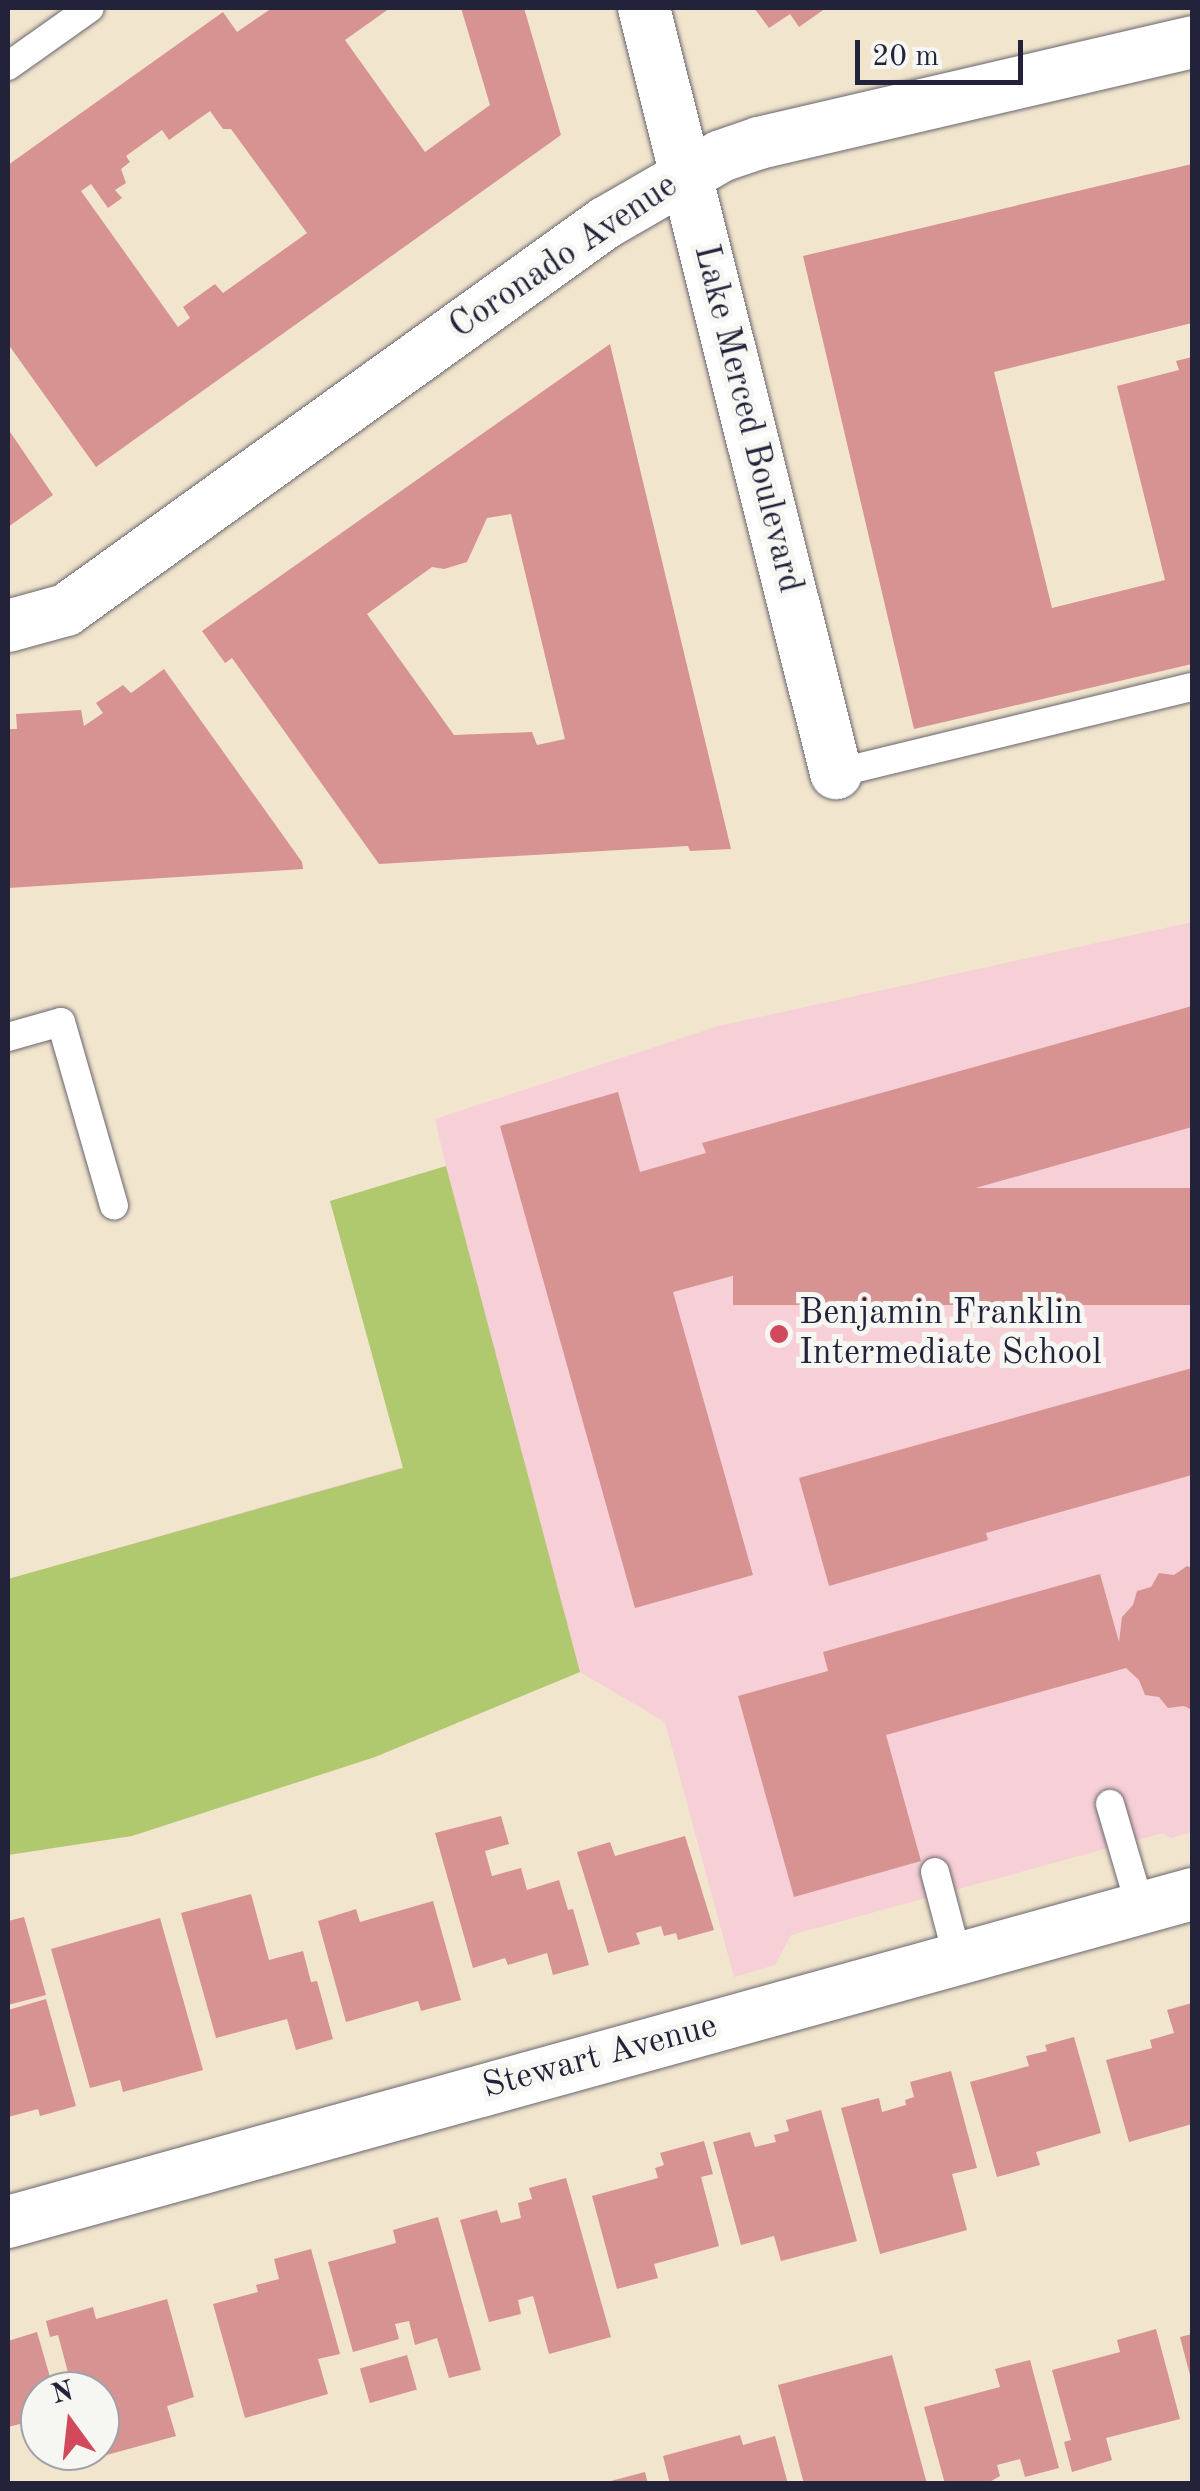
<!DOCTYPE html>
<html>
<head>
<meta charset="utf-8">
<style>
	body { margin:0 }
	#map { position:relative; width:1200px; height:2491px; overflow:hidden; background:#f1e5cd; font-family:"Old Standard TT",serif }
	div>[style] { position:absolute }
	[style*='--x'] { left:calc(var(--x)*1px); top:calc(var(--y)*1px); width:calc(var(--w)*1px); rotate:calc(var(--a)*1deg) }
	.built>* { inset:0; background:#f6cfd7 }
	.green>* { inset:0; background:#b1c96e }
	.building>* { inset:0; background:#d79392; transform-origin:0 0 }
	.roads { filter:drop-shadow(0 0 2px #6a666e) drop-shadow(0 0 2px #6a666e) }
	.lane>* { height:28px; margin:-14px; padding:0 14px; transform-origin:14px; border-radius:14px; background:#fff }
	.street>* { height:52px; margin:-26px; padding:0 26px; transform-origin:26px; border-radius:26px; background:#fff }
	.dots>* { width:28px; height:28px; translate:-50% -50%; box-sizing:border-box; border:5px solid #f6f6f2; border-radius:50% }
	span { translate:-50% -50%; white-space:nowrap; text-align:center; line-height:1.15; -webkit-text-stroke:10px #f6f6f2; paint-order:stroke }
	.street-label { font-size:35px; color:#22223b }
	.poi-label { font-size:35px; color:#22223b }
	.left { translate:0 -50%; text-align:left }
	.frame { position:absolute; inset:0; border:10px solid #22223b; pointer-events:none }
	.north { position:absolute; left:20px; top:2371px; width:100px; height:100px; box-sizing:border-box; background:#f6f6f2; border:2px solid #a1a1a9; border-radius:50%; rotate:345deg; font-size:28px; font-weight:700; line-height:40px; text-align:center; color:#22223b }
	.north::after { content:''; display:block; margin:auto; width:35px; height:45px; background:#d1495b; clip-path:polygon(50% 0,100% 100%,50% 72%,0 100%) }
	.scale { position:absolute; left:855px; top:40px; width:168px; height:45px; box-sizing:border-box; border:5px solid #22223b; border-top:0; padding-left:12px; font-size:30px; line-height:35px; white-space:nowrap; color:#22223b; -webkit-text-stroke:8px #f6f6f2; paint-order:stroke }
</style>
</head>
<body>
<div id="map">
	<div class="built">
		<div style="clip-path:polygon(1192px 922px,1192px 1832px,1171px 1838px,1163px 1833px,791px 1935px,775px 1965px,734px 1977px,665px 1722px,580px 1672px,375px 1757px,132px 1836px,8px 1855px,8px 1579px,403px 1467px,330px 1201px,446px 1166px,435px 1119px,719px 1026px)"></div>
	</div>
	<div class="green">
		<div style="clip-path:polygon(446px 1166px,580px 1672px,375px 1757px,132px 1836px,8px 1855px,8px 1579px,403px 1468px,330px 1201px)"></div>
	</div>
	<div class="building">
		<div style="clip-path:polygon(evenodd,272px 8px,390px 8px,345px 40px,425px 152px,490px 105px,461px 8px,524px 8px,561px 135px,96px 467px,8px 344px,8px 165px,223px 12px,237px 32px,272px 8px,210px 111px,223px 129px,231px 129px,307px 233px,223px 293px,215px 284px,183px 307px,190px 318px,178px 327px,81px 191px,91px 184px,108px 208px,122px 198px,115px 190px,126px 183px,121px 169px,130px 162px,126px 156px,162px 130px,169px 140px,210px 111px)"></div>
		<div style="clip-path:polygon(754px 8px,826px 8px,799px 27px,790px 14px,769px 28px)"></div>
		<div style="clip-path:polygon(1192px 164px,1192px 323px,994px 372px,1052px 608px,1165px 580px,1117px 386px,1179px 370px,1176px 361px,1192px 357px,1192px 664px,914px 729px,803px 256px)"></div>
		<div style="clip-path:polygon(evenodd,610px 344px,731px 849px,690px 851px,688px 846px,379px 864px,232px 658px,225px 663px,202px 631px,610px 344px,511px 514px,565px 739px,537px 745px,532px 732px,454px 735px,367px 614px,432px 567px,444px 569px,467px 562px,487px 518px,511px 514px)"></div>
		<div style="clip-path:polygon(8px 429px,53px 495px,8px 527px)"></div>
		<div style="clip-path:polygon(164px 669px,302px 862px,303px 869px,8px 888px,8px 729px,17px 729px,16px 714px,81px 710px,84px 726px,103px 713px,96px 703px,123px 685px,131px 693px)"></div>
		<div style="clip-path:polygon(1192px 1006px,1192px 1127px,742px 1254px,747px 1272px,673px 1292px,753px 1575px,635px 1608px,500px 1126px,618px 1092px,640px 1172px,706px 1153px,702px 1143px)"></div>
		<div style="left:1192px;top:1188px;width:117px;height:459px;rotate:90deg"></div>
		<div style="clip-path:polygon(1192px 1368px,1192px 1475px,986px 1533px,988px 1540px,829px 1586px,799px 1478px)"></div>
		<div style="clip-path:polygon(1187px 1566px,1192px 1568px,1192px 1710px,1184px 1706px,1168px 1708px,1159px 1697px,1145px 1695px,1139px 1680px,1126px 1668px,886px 1735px,921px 1861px,794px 1897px,738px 1696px,828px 1671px,823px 1652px,1100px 1574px,1119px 1642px,1122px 1617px,1133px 1605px,1137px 1591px,1151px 1587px,1159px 1573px,1174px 1575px)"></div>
		<div style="clip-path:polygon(501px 1816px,509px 1844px,485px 1851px,492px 1876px,521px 1868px,527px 1890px,559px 1880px,568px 1910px,573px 1909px,589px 1965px,553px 1975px,547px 1953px,508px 1965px,505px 1958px,473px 1968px,435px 1833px)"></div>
		<div style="clip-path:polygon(685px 1836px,714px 1930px,678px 1940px,676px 1933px,664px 1936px,661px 1926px,636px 1933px,640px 1944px,608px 1953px,577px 1852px,610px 1842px,615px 1856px)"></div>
		<div style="clip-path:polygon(251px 1894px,269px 1960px,303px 1951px,311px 1982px,317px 1981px,333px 2039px,296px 2050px,287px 2019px,216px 2038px,181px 1913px)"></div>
		<div style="clip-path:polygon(433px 1901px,461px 2000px,421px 2011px,418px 2001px,346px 2022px,318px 1921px,356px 1909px,360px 1922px)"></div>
		<div style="clip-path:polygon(24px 1917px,46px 1995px,8px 2005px,8px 1921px)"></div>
		<div style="clip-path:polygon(160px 1918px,203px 2070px,123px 2092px,120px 2080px,90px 2088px,51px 1949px)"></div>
		<div style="clip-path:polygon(46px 1999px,76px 2106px,40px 2116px,38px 2109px,8px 2117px,8px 2010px)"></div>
		<div style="clip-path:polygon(1192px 2003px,1192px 2124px,1129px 2142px,1106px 2060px,1152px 2048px,1150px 2040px,1174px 2033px,1167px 2010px)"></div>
		<div style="clip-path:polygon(1074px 2037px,1101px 2133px,1036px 2152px,1040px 2165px,997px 2177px,970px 2082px,1029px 2066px,1026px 2056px,1047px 2051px,1045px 2045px)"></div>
		<div style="clip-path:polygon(951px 2071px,977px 2168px,952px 2174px,967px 2230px,880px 2254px,841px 2108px,879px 2098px,882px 2112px,906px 2105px,905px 2100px,914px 2097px,910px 2082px)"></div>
		<div style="clip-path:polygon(821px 2110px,857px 2241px,781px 2261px,774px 2236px,741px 2245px,713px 2142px,750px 2132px,755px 2147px,776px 2142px,774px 2135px,789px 2131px,786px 2120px)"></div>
		<div style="clip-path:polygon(704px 2141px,713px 2174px,701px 2177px,719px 2246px,654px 2264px,658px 2278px,617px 2289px,592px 2196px,658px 2178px,655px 2168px,664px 2165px,660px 2153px)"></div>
		<div style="clip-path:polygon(566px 2178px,611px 2337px,549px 2354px,533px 2296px,518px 2300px,521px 2314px,489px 2322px,460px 2220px,497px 2210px,501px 2223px,521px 2218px,518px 2203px,532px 2199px,529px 2188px)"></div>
		<div style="clip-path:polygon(438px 2217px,481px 2370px,449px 2378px,437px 2338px,415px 2345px,409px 2321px,395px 2324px,399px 2339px,353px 2352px,328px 2262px,396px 2243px,393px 2230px)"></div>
		<div style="clip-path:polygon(311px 2249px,340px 2354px,318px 2359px,328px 2394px,245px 2418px,213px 2304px,258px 2292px,256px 2285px,279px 2279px,274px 2259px)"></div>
		<div style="clip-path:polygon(167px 2299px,194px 2397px,167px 2406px,176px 2436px,92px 2459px,90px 2451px,100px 2451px,100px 2391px,73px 2391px,58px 2335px,50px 2337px,46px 2321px,93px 2307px,96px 2319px)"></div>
		<div style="clip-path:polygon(1156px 2329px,1180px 2419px,1106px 2438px,1112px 2460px,1072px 2472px,1064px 2442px,1071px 2440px,1052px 2370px,1120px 2352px,1117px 2340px)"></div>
		<div style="clip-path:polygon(37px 2332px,54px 2391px,40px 2391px,40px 2419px,8px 2427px,8px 2341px)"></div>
		<div style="clip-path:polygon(1192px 2334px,1192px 2379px,1191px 2379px,1180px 2337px)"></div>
		<div style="left:407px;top:2355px;width:36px;height:49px;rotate:74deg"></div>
		<div style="clip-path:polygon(892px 2355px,927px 2484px,804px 2484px,778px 2385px)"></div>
		<div style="clip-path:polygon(1030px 2360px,1059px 2468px,1025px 2477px,1020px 2459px,997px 2465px,1000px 2476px,986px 2484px,945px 2484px,924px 2407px,1000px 2387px,995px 2369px)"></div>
		<div style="clip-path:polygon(740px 2435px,743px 2445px,775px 2436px,788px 2484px,670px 2484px,663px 2456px)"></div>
		<div style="clip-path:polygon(645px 2472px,648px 2484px,607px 2484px,607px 2482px)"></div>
	</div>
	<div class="roads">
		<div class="lane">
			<div style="--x:8;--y:66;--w:100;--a:-35.3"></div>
			<div style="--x:836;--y:773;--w:366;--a:-13.6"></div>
			<div style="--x:8;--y:1037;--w:55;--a:-15.8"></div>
			<div style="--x:61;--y:1022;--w:191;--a:73.9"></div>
			<div style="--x:1110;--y:1804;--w:109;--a:73.6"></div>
			<div style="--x:935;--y:1872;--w:90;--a:75.2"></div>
		</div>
		<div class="street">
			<div style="--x:644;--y:8;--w:789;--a:75.91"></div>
			<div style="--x:8;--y:626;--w:60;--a:-15.4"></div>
			<div style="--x:66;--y:610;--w:664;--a:-35.68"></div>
			<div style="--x:605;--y:223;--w:134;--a:-30"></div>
			<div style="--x:721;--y:156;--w:40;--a:-18.9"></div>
			<div style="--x:759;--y:143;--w:445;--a:-13.1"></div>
			<div style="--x:8;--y:2222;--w:1229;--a:-15.48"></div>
		</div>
	</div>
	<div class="dots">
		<div style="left:779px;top:1334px;background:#d1495b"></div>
	</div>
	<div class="street-label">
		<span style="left:564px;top:257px;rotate:-34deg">Coronado Avenue</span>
		<span style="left:747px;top:419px;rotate:76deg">Lake Merced Boulevard</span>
		<span style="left:600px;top:2057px;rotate:-15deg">Stewart Avenue</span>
	</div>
	<div class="poi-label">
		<span class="left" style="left:799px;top:1334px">Benjamin Franklin<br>Intermediate School</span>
	</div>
	<div class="frame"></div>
	<div class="north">N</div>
	<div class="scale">20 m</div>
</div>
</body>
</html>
